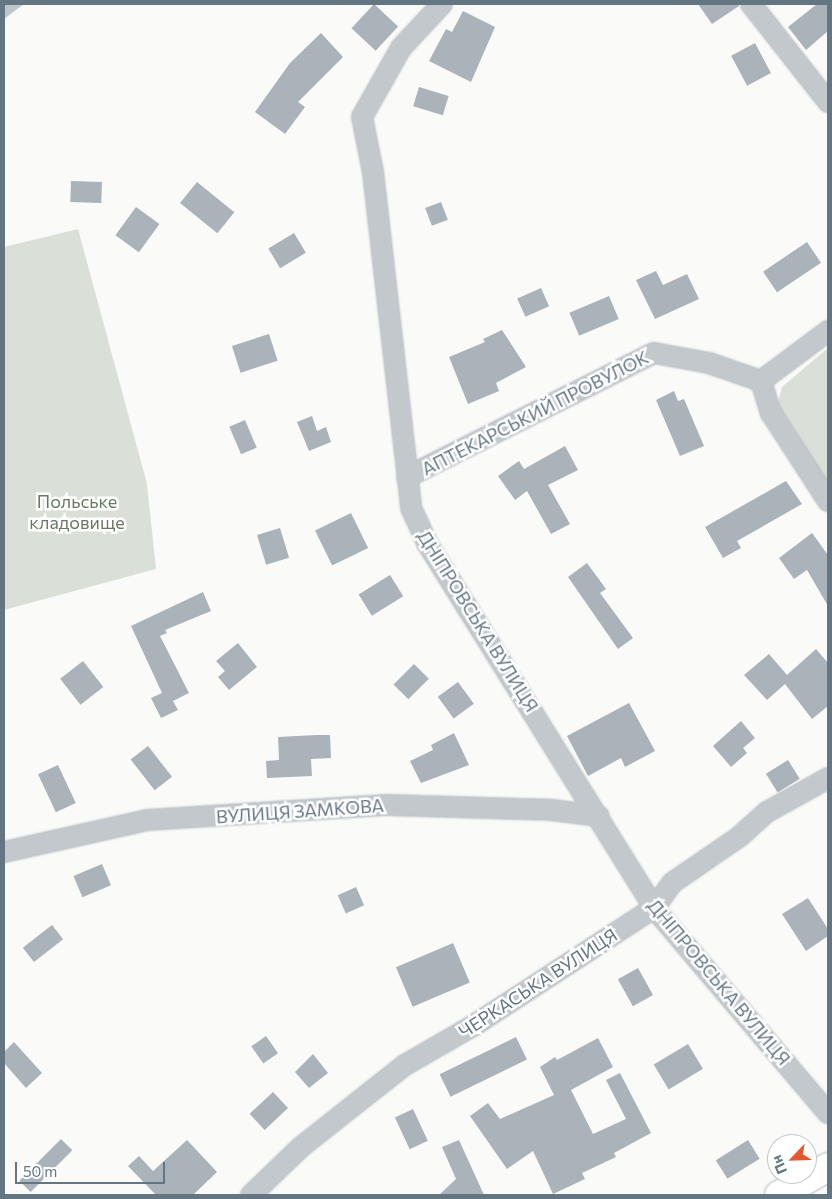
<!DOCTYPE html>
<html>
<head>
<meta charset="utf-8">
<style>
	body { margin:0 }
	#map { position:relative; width:832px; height:1199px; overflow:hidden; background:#fafaf8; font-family:Commissioner,sans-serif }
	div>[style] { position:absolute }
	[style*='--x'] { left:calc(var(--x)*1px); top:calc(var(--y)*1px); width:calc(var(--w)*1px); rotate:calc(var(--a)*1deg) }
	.green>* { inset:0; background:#dadfd7 }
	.water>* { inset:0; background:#bbc7cb }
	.building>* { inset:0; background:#aab3b9; transform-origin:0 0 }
	.roads { filter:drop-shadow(0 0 1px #b3babf) drop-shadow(0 0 1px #b3babf) }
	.street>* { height:20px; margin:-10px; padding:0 10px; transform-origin:10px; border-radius:10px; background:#c3c8cc }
	.secondary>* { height:28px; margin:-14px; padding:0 14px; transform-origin:14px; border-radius:14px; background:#fff }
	span { translate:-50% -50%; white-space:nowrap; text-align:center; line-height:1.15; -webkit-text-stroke:5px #fff; paint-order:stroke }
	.street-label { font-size:18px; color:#657683 }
	.park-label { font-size:18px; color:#687a64 }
	.frame { position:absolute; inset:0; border:5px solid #657683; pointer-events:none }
	.north { position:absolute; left:767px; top:1134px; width:50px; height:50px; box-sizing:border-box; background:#fff; border:1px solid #c1c8cd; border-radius:50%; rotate:246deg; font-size:14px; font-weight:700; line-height:20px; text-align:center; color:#657683 }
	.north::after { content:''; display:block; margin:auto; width:18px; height:22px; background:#e4572e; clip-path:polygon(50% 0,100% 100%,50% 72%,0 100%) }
	.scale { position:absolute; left:15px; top:1162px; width:150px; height:22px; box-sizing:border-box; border:2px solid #657683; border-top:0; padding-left:6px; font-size:15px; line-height:18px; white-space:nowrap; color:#657683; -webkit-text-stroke:4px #fff; paint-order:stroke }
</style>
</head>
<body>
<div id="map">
	<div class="green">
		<div style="clip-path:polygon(78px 229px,147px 484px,156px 569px,4px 610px,4px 247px)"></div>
		<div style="clip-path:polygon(828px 348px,828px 488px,782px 418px,778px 402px,782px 387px)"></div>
	</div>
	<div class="water">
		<div style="clip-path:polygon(4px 4px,24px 4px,4px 19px)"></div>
	</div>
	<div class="building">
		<div style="left:374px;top:4px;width:33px;height:33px;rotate:43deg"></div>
		<div style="clip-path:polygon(698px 4px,739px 4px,739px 6px,712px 24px)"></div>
		<div style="clip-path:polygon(817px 4px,828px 4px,828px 31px,806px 50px,788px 27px)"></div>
		<div style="clip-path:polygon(463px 11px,495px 27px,471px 82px,429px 61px,446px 29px,452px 32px)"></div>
		<div style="clip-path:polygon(321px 33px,343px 57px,298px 102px,305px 107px,285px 134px,255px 112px,290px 63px)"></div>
		<div style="left:755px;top:43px;width:34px;height:27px;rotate:62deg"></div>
		<div style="left:419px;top:87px;width:31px;height:20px;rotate:17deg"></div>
		<div style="left:71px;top:181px;width:31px;height:21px;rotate:2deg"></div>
		<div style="left:197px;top:182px;width:48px;height:27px;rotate:39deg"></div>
		<div style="left:441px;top:202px;width:19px;height:17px;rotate:69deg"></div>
		<div style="left:136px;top:207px;width:29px;height:35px;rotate:36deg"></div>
		<div style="left:294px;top:233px;width:23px;height:30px;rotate:59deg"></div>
		<div style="left:807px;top:242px;width:25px;height:53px;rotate:56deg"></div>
		<div style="clip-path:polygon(656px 271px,663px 285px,687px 274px,699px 299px,655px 319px,636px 280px)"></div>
		<div style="left:541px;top:288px;width:20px;height:26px;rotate:66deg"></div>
		<div style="left:609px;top:296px;width:25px;height:43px;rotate:67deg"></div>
		<div style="clip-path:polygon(502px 330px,526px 367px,496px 383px,499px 391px,468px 404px,449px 357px,485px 342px,483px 339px)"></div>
		<div style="left:269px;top:334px;width:28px;height:39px;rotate:72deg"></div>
		<div style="clip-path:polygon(674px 391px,678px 401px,684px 399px,704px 446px,680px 456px,656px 400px)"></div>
		<div style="clip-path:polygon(312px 416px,317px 431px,326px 427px,331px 442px,309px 451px,297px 422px)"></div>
		<div style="left:245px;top:420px;width:30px;height:17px;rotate:67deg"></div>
		<div style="clip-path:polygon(565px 446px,578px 470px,548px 485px,570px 524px,551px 534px,527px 491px,515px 500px,498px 476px,519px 461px,524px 469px)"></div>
		<div style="clip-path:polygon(786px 481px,802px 504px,737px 541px,741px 548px,723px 558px,705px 527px)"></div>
		<div style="left:351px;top:513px;width:39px;height:40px;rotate:64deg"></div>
		<div style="left:280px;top:528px;width:31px;height:24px;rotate:73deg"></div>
		<div style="clip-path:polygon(812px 533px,828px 555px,828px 606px,807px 570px,794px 579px,779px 558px)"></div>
		<div style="clip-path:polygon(587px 563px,606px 589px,600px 593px,633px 638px,618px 649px,568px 577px)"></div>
		<div style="left:390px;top:575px;width:25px;height:37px;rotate:58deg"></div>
		<div style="clip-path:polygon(203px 592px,211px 611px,165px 630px,167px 633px,160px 636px,189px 693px,173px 701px,178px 710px,161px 718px,151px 698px,162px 693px,131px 626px)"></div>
		<div style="clip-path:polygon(238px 643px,257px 667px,229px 690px,218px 677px,225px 671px,216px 661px)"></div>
		<div style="clip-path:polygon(816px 649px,828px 663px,828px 706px,812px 719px,785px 684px,767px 700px,744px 675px,769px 654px,787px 675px)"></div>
		<div style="left:83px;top:661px;width:33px;height:29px;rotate:52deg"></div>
		<div style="left:414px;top:664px;width:21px;height:29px;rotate:45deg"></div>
		<div style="left:458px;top:682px;width:27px;height:25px;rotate:54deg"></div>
		<div style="clip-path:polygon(629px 703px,655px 751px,625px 767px,621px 758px,588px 776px,567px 736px)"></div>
		<div style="clip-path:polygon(741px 721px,755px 738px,743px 748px,747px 753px,731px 767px,713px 746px)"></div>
		<div style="clip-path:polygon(454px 733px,469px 765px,421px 783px,410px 761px,433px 750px,431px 745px)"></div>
		<div style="clip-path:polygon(316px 735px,330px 735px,331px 758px,311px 759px,312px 776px,267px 778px,266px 761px,279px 760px,278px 737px)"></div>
		<div style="left:148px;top:746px;width:39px;height:22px;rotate:52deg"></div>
		<div style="left:788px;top:760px;width:22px;height:26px;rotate:58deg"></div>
		<div style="left:58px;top:765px;width:42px;height:22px;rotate:65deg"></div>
		<div style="left:102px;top:864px;width:23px;height:31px;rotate:67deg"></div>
		<div style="left:356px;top:887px;width:20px;height:20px;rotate:66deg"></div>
		<div style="clip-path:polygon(808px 898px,828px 929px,828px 936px,806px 951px,782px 914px)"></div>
		<div style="left:52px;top:925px;width:18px;height:37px;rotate:52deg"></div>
		<div style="left:453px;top:943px;width:43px;height:62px;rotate:67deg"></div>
		<div style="left:638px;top:968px;width:31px;height:23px;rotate:61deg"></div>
		<div style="left:266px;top:1036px;width:21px;height:18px;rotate:55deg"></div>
		<div style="left:516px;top:1037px;width:25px;height:85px;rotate:64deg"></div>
		<div style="clip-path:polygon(598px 1038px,613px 1067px,571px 1090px,593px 1134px,626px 1119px,606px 1080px,620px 1073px,651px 1133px,614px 1153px,616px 1157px,582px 1173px,585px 1179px,553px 1194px,533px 1151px,507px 1169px,470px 1116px,488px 1103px,500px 1119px,554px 1095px,540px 1067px,555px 1057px,557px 1060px)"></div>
		<div style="clip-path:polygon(14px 1042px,42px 1073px,26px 1088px,4px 1063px,4px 1052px)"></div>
		<div style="left:688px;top:1044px;width:29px;height:40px;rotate:59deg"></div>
		<div style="clip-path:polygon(313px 1054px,328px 1073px,309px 1088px,295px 1072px)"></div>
		<div style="left:273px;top:1092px;width:22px;height:32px;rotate:47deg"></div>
		<div style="left:413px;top:1109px;width:35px;height:20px;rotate:65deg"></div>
		<div style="left:61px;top:1139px;width:16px;height:59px;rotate:45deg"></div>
		<div style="clip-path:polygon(187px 1140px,217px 1172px,193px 1195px,156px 1195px,128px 1166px,139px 1156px,153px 1171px)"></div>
		<div style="clip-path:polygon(459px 1140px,484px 1195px,439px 1195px,456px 1179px,442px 1147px)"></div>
		<div style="left:748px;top:1140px;width:22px;height:38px;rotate:58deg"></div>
	</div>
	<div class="roads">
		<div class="street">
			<div style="--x:442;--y:4;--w:60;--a:133"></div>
			<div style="--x:401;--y:48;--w:79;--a:119.5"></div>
			<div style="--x:362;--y:117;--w:56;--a:78.7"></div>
			<div style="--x:373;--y:172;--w:338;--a:83.5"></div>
			<div style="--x:411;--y:508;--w:38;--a:65"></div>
			<div style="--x:427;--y:543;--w:430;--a:58.1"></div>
			<div style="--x:654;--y:908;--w:269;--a:49.7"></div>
			<div style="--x:751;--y:4;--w:125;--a:51.8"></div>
			<div style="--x:761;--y:381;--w:84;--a:-36.7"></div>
			<div style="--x:407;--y:477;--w:276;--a:-26.7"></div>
			<div style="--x:654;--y:353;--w:56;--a:10.3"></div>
			<div style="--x:709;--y:363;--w:55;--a:19.1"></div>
			<div style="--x:761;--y:381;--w:34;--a:73"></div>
			<div style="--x:771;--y:413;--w:105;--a:57.1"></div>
			<div style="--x:4;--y:852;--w:147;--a:-12.6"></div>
			<div style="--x:147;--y:820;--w:241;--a:-3.6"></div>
			<div style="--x:388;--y:805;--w:164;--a:1.7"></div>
			<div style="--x:552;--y:810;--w:47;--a:7.3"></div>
			<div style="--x:251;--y:1195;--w:69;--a:-43.8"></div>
			<div style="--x:301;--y:1147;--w:132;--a:-38.3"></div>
			<div style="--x:405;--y:1065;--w:82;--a:-30"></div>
			<div style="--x:476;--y:1024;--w:212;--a:-33.1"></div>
			<div style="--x:654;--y:908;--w:31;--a:-54"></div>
			<div style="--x:672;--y:883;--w:81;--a:-34.5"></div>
			<div style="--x:739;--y:837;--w:38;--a:-42"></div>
			<div style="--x:767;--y:812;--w:70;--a:-29.1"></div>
		</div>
		<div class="secondary">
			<div style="--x:779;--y:1195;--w:56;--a:-29.7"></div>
		</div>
	</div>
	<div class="street-label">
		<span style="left:535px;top:413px;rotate:-27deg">АПТЕКАРСЬКИЙ ПРОВУЛОК</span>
		<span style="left:478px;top:621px;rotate:58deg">ДНІПРОВСЬКА ВУЛИЦЯ</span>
		<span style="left:300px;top:811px;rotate:-4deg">ВУЛИЦЯ ЗАМКОВА</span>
		<span style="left:719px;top:982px;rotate:50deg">ДНІПРОВСЬКА ВУЛИЦЯ</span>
		<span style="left:538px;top:983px;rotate:-33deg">ЧЕРКАСЬКА ВУЛИЦЯ</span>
	</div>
	<div class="park-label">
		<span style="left:77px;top:512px">Польське<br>кладовище</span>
	</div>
	<div class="frame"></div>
	<div class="north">Пн</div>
	<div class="scale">50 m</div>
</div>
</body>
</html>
